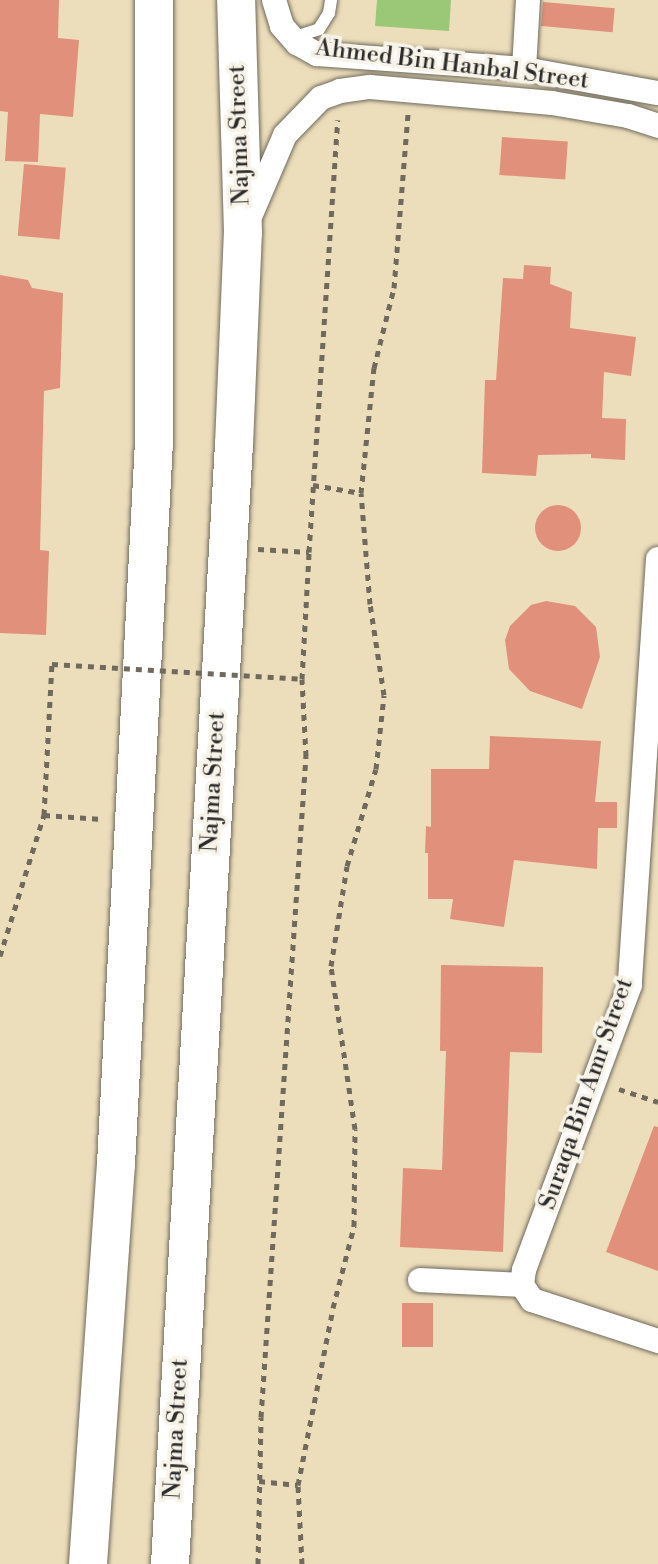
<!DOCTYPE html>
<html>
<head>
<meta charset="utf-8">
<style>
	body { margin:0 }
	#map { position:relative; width:658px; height:1564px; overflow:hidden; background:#eddebb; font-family:"Libre Bodoni",serif }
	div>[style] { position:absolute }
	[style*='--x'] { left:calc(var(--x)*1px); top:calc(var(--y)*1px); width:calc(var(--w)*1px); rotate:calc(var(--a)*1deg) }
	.green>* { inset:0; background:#9bc876 }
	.building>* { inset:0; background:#e1907c; transform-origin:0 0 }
	.round { border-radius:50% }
	.path>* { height:5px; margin-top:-2.5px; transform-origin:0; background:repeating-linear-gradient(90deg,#6f6a5d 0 6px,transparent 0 12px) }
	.roads { filter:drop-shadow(0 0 2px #6f6a5d) drop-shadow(0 0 2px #6f6a5d) }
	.service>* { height:12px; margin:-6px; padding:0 6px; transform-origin:6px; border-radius:6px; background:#fff }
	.minor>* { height:24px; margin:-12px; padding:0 12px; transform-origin:12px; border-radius:12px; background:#fff }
	.primary>* { height:38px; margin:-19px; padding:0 19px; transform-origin:19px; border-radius:19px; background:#fff }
	.path-bridge>* { height:5px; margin-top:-2.5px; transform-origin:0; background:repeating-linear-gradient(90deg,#6f6a5d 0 6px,transparent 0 12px) }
	span { translate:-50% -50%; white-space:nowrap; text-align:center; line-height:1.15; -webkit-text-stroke:7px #f7f3e8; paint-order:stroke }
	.street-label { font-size:24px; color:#2b2b2b }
</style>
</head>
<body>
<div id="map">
	<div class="green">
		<div style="clip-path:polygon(377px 0,451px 0,449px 31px,375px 26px)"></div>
	</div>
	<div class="building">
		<div style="clip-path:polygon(0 0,59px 0,58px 38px,79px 40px,73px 117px,40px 114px,38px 162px,5px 161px,8px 112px,0 111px)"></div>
		<div style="left:543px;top:2px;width:72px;height:24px;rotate:5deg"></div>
		<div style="left:502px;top:137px;width:66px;height:38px;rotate:4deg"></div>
		<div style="left:24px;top:164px;width:42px;height:72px;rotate:5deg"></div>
		<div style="clip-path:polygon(524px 265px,551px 267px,550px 284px,572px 292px,570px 328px,636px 337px,631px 376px,604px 372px,602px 418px,626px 419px,625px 460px,591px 458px,591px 454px,538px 455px,536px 476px,482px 473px,485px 380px,496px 380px,503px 278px,523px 279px)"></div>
		<div style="clip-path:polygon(0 275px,28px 280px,32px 288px,63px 293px,60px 388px,44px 391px,40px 550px,49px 551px,46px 635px,0 633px)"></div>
		<div class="round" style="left:535px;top:505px;width:46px;height:46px"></div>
		<div style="clip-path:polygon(546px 601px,575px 606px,596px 627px,600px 657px,582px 709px,530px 691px,509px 669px,505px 640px,510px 626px,531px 605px)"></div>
		<div style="clip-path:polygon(490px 736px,601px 741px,595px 802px,617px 802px,617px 828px,598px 828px,597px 869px,514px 860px,504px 927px,450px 919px,453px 899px,428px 899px,428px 853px,425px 853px,426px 826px,431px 827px,431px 769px,489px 769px)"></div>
		<div style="clip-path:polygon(441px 965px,543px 967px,542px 1053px,510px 1052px,503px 1252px,400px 1247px,403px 1168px,442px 1170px,446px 1051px,440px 1051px)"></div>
		<div style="clip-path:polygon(654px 1126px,658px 1127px,658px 1271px,606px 1252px)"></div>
		<div style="left:402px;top:1303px;width:31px;height:44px"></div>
	</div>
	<div class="path">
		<div style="--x:313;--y:485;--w:49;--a:9.5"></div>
		<div style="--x:258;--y:549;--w:51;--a:3.4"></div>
		<div style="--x:44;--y:815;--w:58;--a:3.9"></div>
		<div style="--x:0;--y:956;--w:148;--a:-72.7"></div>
		<div style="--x:44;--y:815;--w:151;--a:-87"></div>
		<div style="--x:619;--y:1089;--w:41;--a:18.4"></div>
		<div style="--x:259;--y:1481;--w:39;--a:6"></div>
		<div style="--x:258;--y:1564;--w:147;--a:-88.8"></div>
		<div style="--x:261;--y:1417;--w:663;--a:-86.11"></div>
		<div style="--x:306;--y:756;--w:77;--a:-93"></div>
		<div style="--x:302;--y:679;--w:127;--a:-86.8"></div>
		<div style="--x:309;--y:552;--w:433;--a:-86.2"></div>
		<div style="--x:302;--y:1564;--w:79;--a:-92.9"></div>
		<div style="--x:298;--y:1485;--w:180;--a:-78.8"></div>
		<div style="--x:333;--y:1308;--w:85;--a:-75.6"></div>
		<div style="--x:354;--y:1226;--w:97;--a:-89.4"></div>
		<div style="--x:355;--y:1129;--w:165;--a:-98.4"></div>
		<div style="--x:331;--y:966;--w:101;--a:-80.9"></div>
		<div style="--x:347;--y:866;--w:101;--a:-73.4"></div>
		<div style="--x:376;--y:769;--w:74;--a:-83.8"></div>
		<div style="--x:384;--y:695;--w:92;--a:-98.7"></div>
		<div style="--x:370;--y:604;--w:111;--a:-94.6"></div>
		<div style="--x:361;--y:493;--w:126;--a:-84.1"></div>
		<div style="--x:374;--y:368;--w:82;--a:-76"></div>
		<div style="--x:394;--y:288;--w:175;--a:-85.4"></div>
	</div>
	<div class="roads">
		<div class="service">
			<div style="--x:292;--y:38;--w:28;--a:-18"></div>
			<div style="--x:319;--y:29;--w:19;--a:-58"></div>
			<div style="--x:329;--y:13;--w:13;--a:-81"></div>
		</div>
		<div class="minor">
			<div style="--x:274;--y:0;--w:27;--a:73"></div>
			<div style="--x:282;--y:26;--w:23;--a:49"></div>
			<div style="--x:297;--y:43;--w:23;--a:29"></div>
			<div style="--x:317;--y:54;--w:208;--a:4.1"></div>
			<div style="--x:524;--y:69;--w:136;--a:10.2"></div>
			<div style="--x:524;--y:69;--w:69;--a:-86.7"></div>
			<div style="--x:249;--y:219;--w:91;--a:-66.8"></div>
			<div style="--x:285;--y:135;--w:52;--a:-45.8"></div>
			<div style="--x:321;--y:98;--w:20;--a:-20"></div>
			<div style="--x:340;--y:91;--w:30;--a:-8"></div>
			<div style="--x:370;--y:87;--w:183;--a:5"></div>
			<div style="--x:552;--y:103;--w:77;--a:9.7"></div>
			<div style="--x:628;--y:116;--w:32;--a:18"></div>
			<div style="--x:658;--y:559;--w:427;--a:93.8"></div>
			<div style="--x:630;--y:985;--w:304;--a:110.4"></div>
			<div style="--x:524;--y:1270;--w:15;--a:98"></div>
			<div style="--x:522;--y:1285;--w:18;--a:56"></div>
			<div style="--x:532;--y:1300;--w:133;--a:18"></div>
			<div style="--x:420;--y:1280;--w:102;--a:2.8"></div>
		</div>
		<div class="primary">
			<div style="--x:88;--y:1564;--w:401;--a:-86"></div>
			<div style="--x:116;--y:1164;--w:723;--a:-86.99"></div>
			<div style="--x:154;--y:442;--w:442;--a:-90"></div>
			<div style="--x:170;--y:1564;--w:1121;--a:-86.73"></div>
			<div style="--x:234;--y:445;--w:213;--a:-87.6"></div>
			<div style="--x:243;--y:232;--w:232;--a:-91.7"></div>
		</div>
	</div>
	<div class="path-bridge">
		<div style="--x:52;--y:664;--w:250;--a:3.4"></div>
	</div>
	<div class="street-label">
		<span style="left:452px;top:65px;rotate:7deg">Ahmed Bin Hanbal Street</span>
		<span style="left:240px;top:135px;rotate:-92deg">Najma Street</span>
		<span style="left:214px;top:782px;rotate:-87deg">Najma Street</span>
		<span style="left:587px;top:1094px;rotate:-71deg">Suraqa Bin Amr Street</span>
		<span style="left:177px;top:1429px;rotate:-87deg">Najma Street</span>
	</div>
</div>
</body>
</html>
